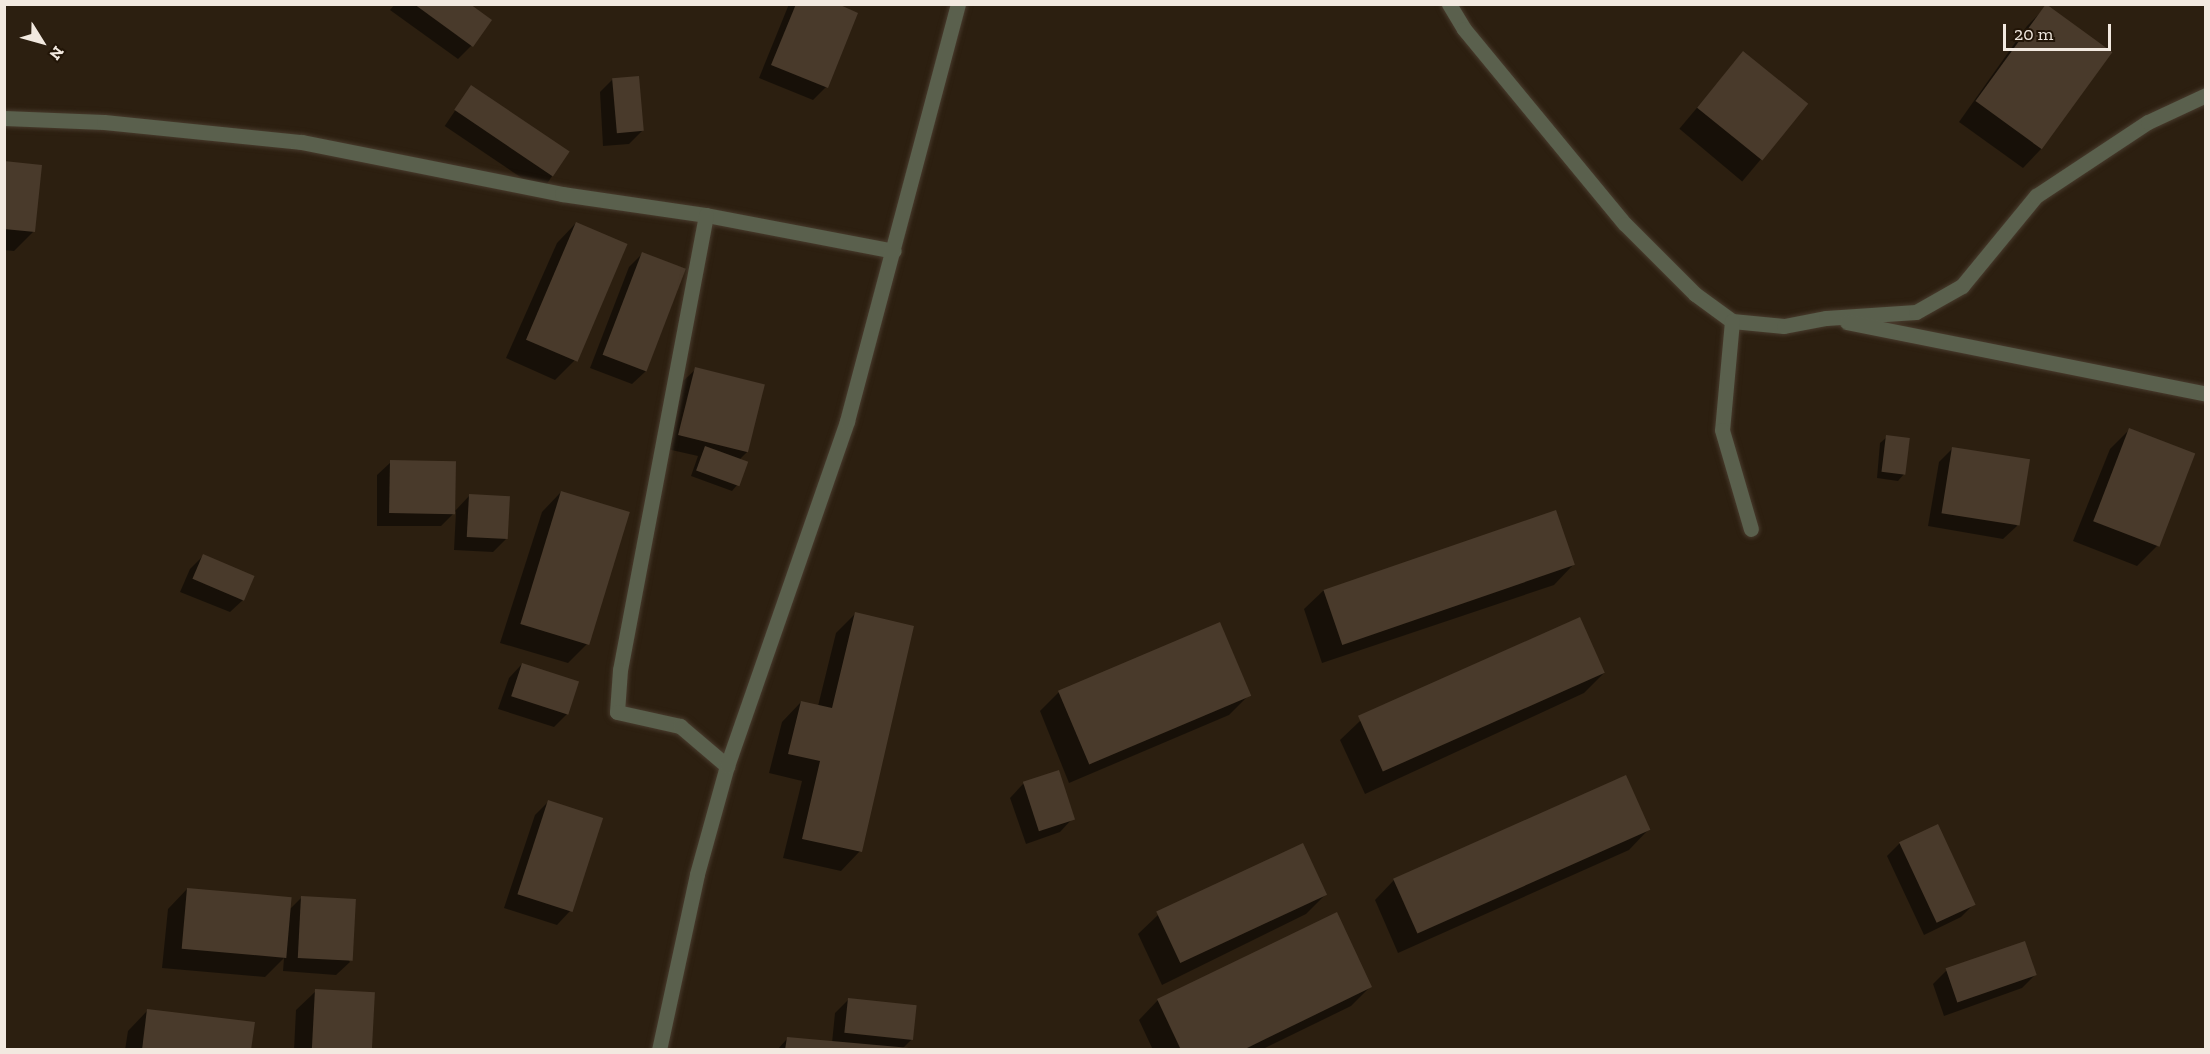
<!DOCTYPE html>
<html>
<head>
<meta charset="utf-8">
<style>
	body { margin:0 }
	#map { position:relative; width:2210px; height:1054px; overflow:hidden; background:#2c1f10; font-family:"Zilla Slab",serif }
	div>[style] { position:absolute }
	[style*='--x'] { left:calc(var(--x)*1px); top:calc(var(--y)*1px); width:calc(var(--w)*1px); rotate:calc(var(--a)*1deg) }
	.shadow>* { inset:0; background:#0007; transform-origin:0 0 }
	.building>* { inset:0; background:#493a2b; transform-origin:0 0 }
	.roads { filter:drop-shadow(0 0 2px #483b2d) drop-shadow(0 0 2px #483b2d) }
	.minor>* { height:15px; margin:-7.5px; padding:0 7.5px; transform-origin:7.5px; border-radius:7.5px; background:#5a604d }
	span { translate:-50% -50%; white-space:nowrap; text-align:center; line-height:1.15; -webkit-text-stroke:4.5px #221507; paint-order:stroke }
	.frame { position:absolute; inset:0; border:6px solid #f2e9e0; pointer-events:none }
	.north { position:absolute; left:12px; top:12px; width:60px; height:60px; -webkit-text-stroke:4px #221507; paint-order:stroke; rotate:127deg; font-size:16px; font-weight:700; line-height:24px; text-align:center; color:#f2e9e0 }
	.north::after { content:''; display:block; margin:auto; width:21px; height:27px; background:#f2e9e0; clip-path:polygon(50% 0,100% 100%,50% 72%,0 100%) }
	.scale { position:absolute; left:2003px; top:24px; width:108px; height:27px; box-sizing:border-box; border:3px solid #f2e9e0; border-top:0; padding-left:8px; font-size:18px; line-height:21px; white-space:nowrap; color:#f2e9e0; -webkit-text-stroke:4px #221507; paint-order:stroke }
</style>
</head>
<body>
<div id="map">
	<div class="shadow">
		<div style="clip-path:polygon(395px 4px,468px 4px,471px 46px,458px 59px,390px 10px)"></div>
		<div style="clip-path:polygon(789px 4px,834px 4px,826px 87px,813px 100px,759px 78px)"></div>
		<div style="clip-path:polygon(2047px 6px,2042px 148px,2023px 168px,1959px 122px,2027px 26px)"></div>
		<div style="left:1743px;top:53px;width:82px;height:99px;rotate:40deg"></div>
		<div style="clip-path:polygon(613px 79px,643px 130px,629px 144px,603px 146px,600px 92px)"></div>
		<div style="left:471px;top:87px;width:117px;height:47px;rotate:34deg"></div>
		<div style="clip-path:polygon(4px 163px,33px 232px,14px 251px,4px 250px)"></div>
		<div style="clip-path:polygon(576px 223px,575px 360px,555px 380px,506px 358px,557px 243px)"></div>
		<div style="clip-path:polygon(642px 254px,684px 270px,646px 371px,632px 384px,590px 368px,629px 267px)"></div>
		<div style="clip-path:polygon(696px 369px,748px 451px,739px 460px,738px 484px,732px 491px,691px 476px,698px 456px,667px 449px,682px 382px)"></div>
		<div style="clip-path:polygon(2130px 429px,2157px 546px,2137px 566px,2073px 541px,2110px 449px)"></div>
		<div style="clip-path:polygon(1887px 437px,1904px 474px,1898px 481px,1877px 478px,1880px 443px)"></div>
		<div style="clip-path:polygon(1953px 448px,2017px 526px,2003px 539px,1928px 526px,1939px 462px)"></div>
		<div style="clip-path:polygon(391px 462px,455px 511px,469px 496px,506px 539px,493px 552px,454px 550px,456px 511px,441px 526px,377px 526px,377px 475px)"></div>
		<div style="clip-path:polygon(561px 492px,587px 644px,568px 663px,500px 643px,542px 512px)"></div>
		<div style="clip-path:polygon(203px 556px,244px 599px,230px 612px,180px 592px,190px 569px)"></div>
		<div style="clip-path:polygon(1573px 565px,1554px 585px,1322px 663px,1304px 609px,1324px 590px)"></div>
		<div style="clip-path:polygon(855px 614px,860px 851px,841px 871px,783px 858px,802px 781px,769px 773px,782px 722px,801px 702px,818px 706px,836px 633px)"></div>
		<div style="clip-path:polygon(522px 664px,568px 713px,554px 727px,498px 709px,509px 678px)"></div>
		<div style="clip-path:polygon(1604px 673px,1584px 693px,1365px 794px,1340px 740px,1360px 721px)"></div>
		<div style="clip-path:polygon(1059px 692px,1249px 695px,1229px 715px,1069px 783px,1040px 711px)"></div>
		<div style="clip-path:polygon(1023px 784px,1073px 818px,1060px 832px,1026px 844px,1010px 798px)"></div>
		<div style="clip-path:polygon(548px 802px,570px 911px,557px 925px,504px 908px,535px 815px)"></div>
		<div style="clip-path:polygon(1648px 830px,1629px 850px,1398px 953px,1375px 900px,1394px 880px)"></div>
		<div style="clip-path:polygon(1900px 843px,1974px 904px,1961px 917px,1924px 935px,1887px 856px)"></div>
		<div style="clip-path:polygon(187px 889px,290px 909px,302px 897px,350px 962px,336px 975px,283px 971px,284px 958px,265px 977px,162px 968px,168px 909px)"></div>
		<div style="clip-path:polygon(1326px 894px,1306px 914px,1162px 985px,1138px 934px,1158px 915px)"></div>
		<div style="clip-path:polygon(2024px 943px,2035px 975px,2022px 988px,1944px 1016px,1933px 984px,1946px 971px)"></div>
		<div style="clip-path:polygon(1370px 987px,1351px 1006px,1261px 1050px,1153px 1050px,1139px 1020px,1158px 1000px)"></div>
		<div style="clip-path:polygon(316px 991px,371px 1050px,294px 1050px,296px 1010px)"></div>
		<div style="clip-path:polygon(848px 1000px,912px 1039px,902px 1049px,912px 1050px,777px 1050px,787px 1039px,832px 1043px,835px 1013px)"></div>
		<div style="clip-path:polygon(147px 1011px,250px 1050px,125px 1050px,128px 1031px)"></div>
	</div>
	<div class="building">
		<div style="clip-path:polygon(414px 4px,470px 4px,492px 20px,473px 47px)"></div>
		<div style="clip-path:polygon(796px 4px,838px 4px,858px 13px,828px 88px,771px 65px)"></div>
		<div style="left:2046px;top:4px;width:82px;height:120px;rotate:36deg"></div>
		<div style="left:1743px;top:51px;width:84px;height:73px;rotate:39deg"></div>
		<div style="left:639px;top:76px;width:55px;height:27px;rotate:85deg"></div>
		<div style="left:471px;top:85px;width:119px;height:30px;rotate:34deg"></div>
		<div style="clip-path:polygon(4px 161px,42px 165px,35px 232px,4px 229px)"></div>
		<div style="left:576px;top:222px;width:56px;height:128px;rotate:23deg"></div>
		<div style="left:642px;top:252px;width:47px;height:110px;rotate:21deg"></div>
		<div style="left:695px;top:367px;width:72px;height:70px;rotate:14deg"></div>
		<div style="left:2129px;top:428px;width:71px;height:100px;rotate:21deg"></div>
		<div style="left:1886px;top:435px;width:24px;height:37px;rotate:7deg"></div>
		<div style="left:705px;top:446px;width:46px;height:26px;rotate:20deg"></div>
		<div style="left:1952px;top:447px;width:79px;height:67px;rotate:9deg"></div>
		<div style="left:390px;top:460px;width:66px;height:53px;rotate:1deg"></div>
		<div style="left:561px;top:491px;width:72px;height:139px;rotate:17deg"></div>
		<div style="left:469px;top:494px;width:41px;height:43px;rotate:3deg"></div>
		<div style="left:1556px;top:510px;width:58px;height:246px;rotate:71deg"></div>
		<div style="left:203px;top:554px;width:56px;height:27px;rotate:23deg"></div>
		<div style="clip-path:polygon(855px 612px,914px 626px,862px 852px,802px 839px,820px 761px,788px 754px,801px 701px,832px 708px)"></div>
		<div style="left:1580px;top:617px;width:61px;height:243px;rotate:66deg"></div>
		<div style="left:1220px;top:622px;width:80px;height:176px;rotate:67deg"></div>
		<div style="left:522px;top:663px;width:60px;height:35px;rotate:18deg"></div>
		<div style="left:1059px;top:770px;width:52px;height:38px;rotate:72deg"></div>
		<div style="left:1626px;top:775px;width:60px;height:255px;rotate:66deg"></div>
		<div style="left:548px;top:800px;width:58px;height:99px;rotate:18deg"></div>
		<div style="left:1938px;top:824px;width:89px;height:43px;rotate:65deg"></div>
		<div style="left:1303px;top:843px;width:57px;height:162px;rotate:65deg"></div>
		<div style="left:187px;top:888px;width:105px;height:61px;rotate:5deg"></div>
		<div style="left:301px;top:896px;width:55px;height:62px;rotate:3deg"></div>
		<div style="clip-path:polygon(1337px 912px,1372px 987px,1243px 1050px,1181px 1050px,1157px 999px)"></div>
		<div style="left:2025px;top:941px;width:36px;height:84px;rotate:71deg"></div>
		<div style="left:315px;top:989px;width:60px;height:61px;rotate:3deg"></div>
		<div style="left:848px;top:998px;width:69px;height:35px;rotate:6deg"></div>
		<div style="clip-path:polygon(147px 1009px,255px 1022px,251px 1050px,142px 1050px)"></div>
		<div style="clip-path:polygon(787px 1037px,910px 1048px,910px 1050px,785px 1050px)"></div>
	</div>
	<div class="roads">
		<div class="minor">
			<div style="--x:1449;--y:4;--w:29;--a:59"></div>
			<div style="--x:1464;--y:29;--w:253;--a:50.5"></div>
			<div style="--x:1625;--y:224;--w:99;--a:45"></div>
			<div style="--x:1695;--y:294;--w:46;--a:36.1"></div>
			<div style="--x:1732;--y:321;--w:52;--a:5.5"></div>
			<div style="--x:1784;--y:326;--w:43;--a:-10.8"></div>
			<div style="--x:1826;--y:318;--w:90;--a:-3.8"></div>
			<div style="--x:1916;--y:312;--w:53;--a:-29.5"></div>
			<div style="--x:1962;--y:286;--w:117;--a:-50.6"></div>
			<div style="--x:2036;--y:196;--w:134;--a:-33.5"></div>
			<div style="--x:2148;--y:122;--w:64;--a:-25"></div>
			<div style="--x:4;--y:118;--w:100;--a:2.3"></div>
			<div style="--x:104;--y:122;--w:199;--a:5.8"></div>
			<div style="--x:302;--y:142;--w:265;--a:11.3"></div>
			<div style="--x:562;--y:194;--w:146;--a:8.3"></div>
			<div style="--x:706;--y:215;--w:191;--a:10.8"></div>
			<div style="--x:706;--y:215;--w:463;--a:100.7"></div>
			<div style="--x:620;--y:670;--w:42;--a:94.1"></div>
			<div style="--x:617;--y:712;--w:65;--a:12.5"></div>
			<div style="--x:680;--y:726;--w:62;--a:40.4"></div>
			<div style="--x:1732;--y:321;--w:109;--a:95.2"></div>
			<div style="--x:1722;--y:430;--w:103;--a:73.7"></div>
			<div style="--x:1847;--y:322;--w:366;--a:11.3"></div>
			<div style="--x:659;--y:1050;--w:180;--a:-77.8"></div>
			<div style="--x:697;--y:874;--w:112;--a:-74.5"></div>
			<div style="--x:727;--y:766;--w:365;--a:-70.8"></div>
			<div style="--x:847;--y:421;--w:432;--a:-75.1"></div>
		</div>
	</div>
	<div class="frame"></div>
	<div class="north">N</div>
	<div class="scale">20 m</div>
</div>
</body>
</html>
